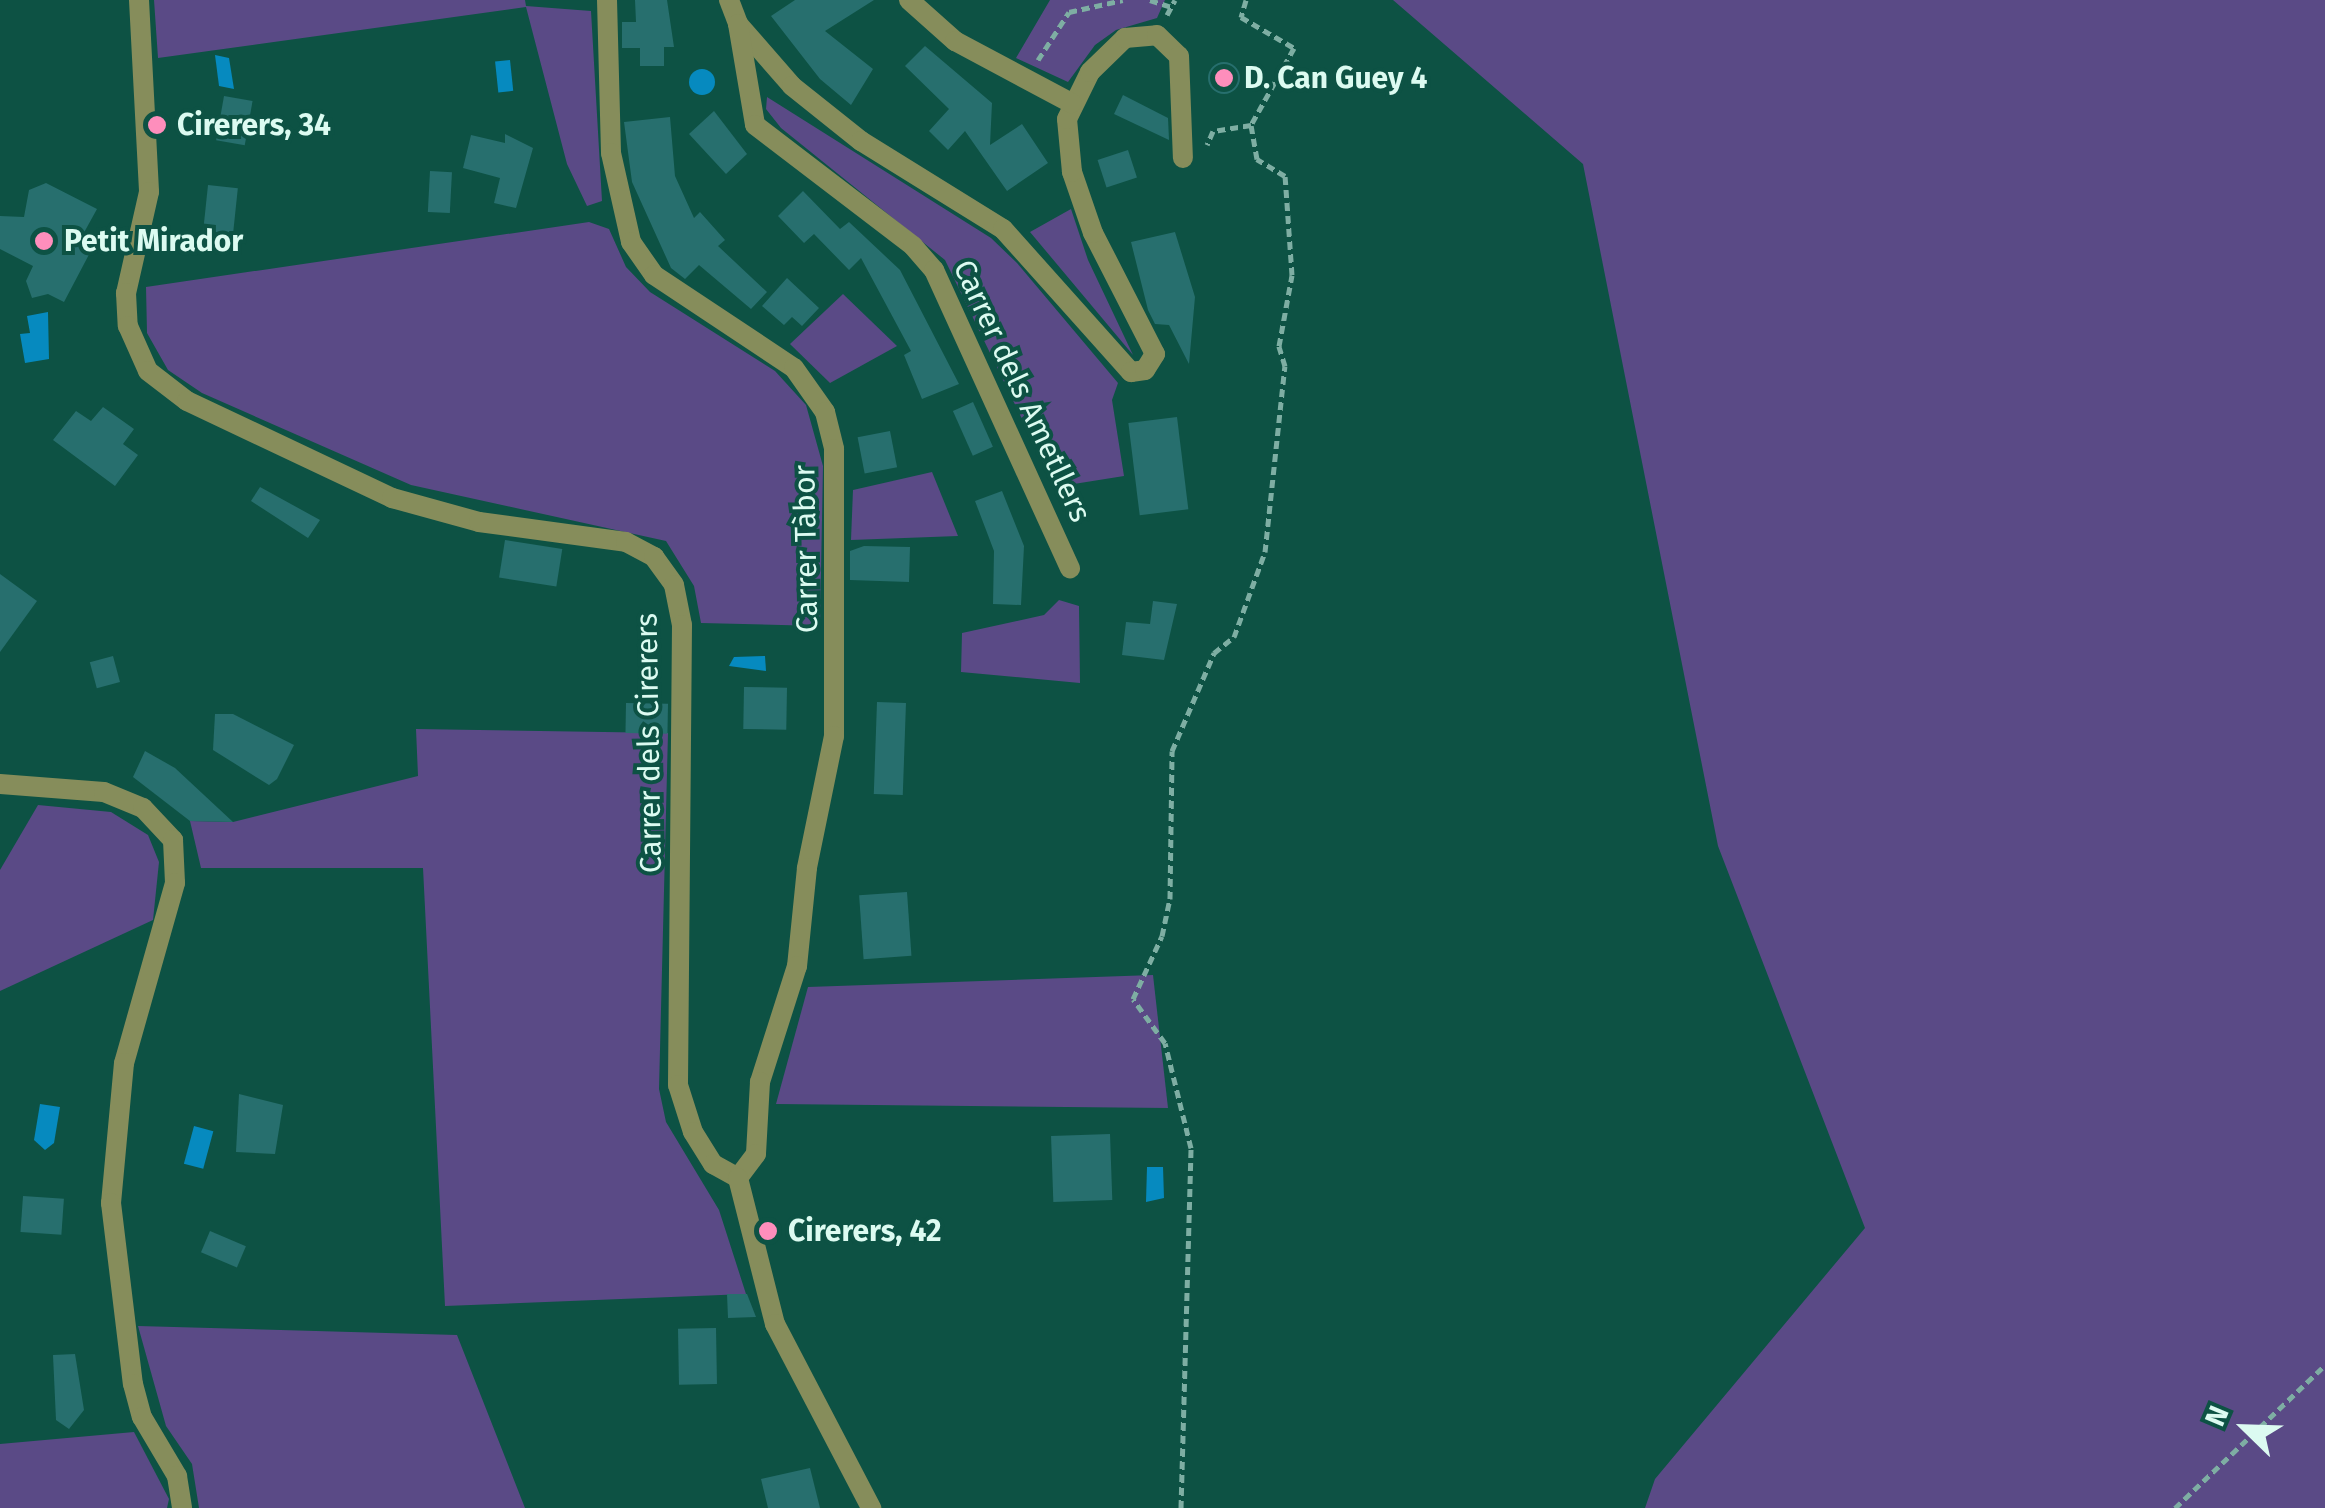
<!DOCTYPE html>
<html>
<head>
<meta charset="utf-8">
<style>
	body { margin:0 }
	#map { position:relative; width:2325px; height:1508px; overflow:hidden; background:#0d5244; font-family:"Fira Sans",sans-serif }
	div>[style] { position:absolute }
	[style*='--x'] { left:calc(var(--x)*1px); top:calc(var(--y)*1px); width:calc(var(--w)*1px); rotate:calc(var(--a)*1deg) }
	.green>* { inset:0; background:#5a4a86 }
	.water>* { inset:0; background:#068abf; transform-origin:0 0 }
	.round { border-radius:50% }
	.building>* { inset:0; background:#276f6e; transform-origin:0 0 }
	.path>* { height:5px; margin-top:-2.5px; transform-origin:0; background:repeating-linear-gradient(90deg,#7eaea3 0 8px,transparent 0 13px) }
	.street>* { height:20px; margin:-10px; padding:0 10px; transform-origin:10px; border-radius:10px; background:#868d5b }
	.dots>* { width:28px; height:28px; translate:-50% -50%; box-sizing:border-box; border:5px solid #0d5244; border-radius:50% }
	span { translate:-50% -50%; white-space:nowrap; text-align:center; line-height:1.15; -webkit-text-stroke:8px #0d5244; paint-order:stroke }
	.poi-label { font-size:30px; color:#dcfbf1; font-weight:700 }
	.left { translate:0 -50%; text-align:left }
	.street-label { font-size:30px; color:#dcfbf1 }
	.north { position:absolute; left:2195px; top:1378px; width:100px; height:100px; -webkit-text-stroke:8px #0d5244; paint-order:stroke; rotate:293deg; font-size:28px; font-weight:700; line-height:40px; text-align:center; color:#dcfbf1 }
	.north::after { content:''; display:block; margin:auto; width:35px; height:45px; background:#dcfbf1; clip-path:polygon(50% 0,100% 100%,50% 72%,0 100%) }
</style>
</head>
<body>
<div id="map">
	<div class="green">
		<div style="clip-path:polygon(154px 0,525px 0,526px 6px,591px 11px,602px 201px,587px 206px,567px 164px,526px 7px,158px 58px)"></div>
		<div style="clip-path:polygon(1050px 0,1165px 0,1157px 18px,1116px 30px,1095px 45px,1068px 82px,1016px 58px)"></div>
		<div style="clip-path:polygon(1393px 0,2325px 0,2325px 1508px,1645px 1508px,1655px 1479px,1865px 1228px,1718px 846px,1583px 164px)"></div>
		<div style="clip-path:polygon(767px 97px,991px 238px,1017px 263px,1118px 383px,1112px 400px,1124px 476px,1055px 487px,945px 260px,781px 128px,766px 109px)"></div>
		<div style="clip-path:polygon(1071px 209px,1088px 260px,1133px 355px,1030px 232px)"></div>
		<div style="clip-path:polygon(589px 222px,609px 229px,626px 267px,650px 292px,775px 371px,806px 405px,823px 466px,820px 626px,701px 623px,694px 586px,666px 541px,411px 485px,202px 393px,168px 370px,147px 333px,146px 287px)"></div>
		<div style="clip-path:polygon(843px 294px,897px 346px,830px 383px,790px 344px)"></div>
		<div style="clip-path:polygon(932px 472px,958px 536px,851px 540px,853px 490px)"></div>
		<div style="clip-path:polygon(1059px 600px,1079px 606px,1080px 683px,961px 672px,962px 633px,1044px 615px)"></div>
		<div style="clip-path:polygon(416px 729px,668px 733px,659px 1089px,666px 1122px,719px 1210px,746px 1294px,445px 1306px,423px 868px,201px 868px,190px 821px,233px 822px,418px 776px)"></div>
		<div style="clip-path:polygon(38px 805px,111px 812px,148px 835px,159px 862px,153px 920px,0 991px,0 870px)"></div>
		<div style="clip-path:polygon(1153px 975px,1168px 1108px,776px 1104px,808px 987px)"></div>
		<div style="clip-path:polygon(138px 1326px,457px 1335px,525px 1508px,199px 1508px,192px 1464px,166px 1426px)"></div>
		<div style="clip-path:polygon(134px 1432px,169px 1499px,167px 1508px,0 1508px,0 1444px)"></div>
	</div>
	<div class="water">
		<div style="clip-path:polygon(215px 55px,229px 58px,234px 89px,219px 86px)"></div>
		<div style="left:510px;top:60px;width:31px;height:15px;rotate:84deg"></div>
		<div class="round" style="left:689px;top:69px;width:26px;height:26px"></div>
		<div style="clip-path:polygon(48px 312px,49px 359px,25px 363px,20px 334px,30px 333px,27px 316px)"></div>
		<div style="clip-path:polygon(765px 656px,766px 671px,729px 666px,734px 657px)"></div>
		<div style="clip-path:polygon(40px 1104px,60px 1107px,54px 1143px,45px 1150px,34px 1140px)"></div>
		<div style="left:194px;top:1126px;width:20px;height:39px;rotate:15deg"></div>
		<div style="clip-path:polygon(1147px 1167px,1163px 1167px,1164px 1198px,1146px 1202px)"></div>
	</div>
	<div class="building">
		<div style="clip-path:polygon(635px 0,667px 0,674px 47px,664px 47px,664px 66px,640px 66px,640px 48px,622px 48px,622px 22px,636px 22px)"></div>
		<div style="clip-path:polygon(795px 0,874px 0,825px 31px,873px 69px,851px 105px,820px 79px,771px 16px)"></div>
		<div style="clip-path:polygon(925px 46px,992px 103px,990px 145px,1022px 124px,1048px 163px,1007px 191px,965px 131px,948px 150px,929px 131px,949px 109px,905px 66px)"></div>
		<div class="round" style="left:1208px;top:62px;width:32px;height:32px"></div>
		<div style="clip-path:polygon(1123px 95px,1168px 118px,1169px 140px,1114px 114px)"></div>
		<div style="left:224px;top:96px;width:29px;height:45px;rotate:10deg"></div>
		<div style="clip-path:polygon(714px 111px,747px 154px,726px 174px,689px 134px)"></div>
		<div style="clip-path:polygon(670px 117px,675px 176px,694px 218px,700px 212px,725px 240px,718px 246px,767px 292px,751px 309px,699px 265px,685px 279px,671px 268px,632px 182px,624px 122px)"></div>
		<div style="clip-path:polygon(505px 134px,533px 148px,516px 208px,494px 203px,500px 178px,463px 168px,471px 135px,505px 143px)"></div>
		<div style="left:1128px;top:150px;width:29px;height:32px;rotate:72deg"></div>
		<div style="left:430px;top:171px;width:22px;height:41px;rotate:3deg"></div>
		<div style="clip-path:polygon(46px 183px,97px 209px,81px 238px,94px 245px,64px 302px,48px 294px,32px 298px,26px 281px,33px 266px,0 249px,0 216px,24px 217px,29px 190px)"></div>
		<div style="left:208px;top:185px;width:30px;height:46px;rotate:6deg"></div>
		<div style="clip-path:polygon(803px 191px,840px 229px,849px 222px,900px 270px,959px 384px,922px 399px,904px 355px,911px 351px,861px 258px,849px 270px,814px 234px,804px 243px,778px 216px)"></div>
		<div style="clip-path:polygon(1175px 232px,1195px 297px,1189px 364px,1169px 325px,1155px 324px,1148px 310px,1131px 242px)"></div>
		<div style="clip-path:polygon(787px 278px,819px 308px,802px 326px,792px 317px,784px 325px,762px 306px)"></div>
		<div style="left:973px;top:402px;width:49px;height:22px;rotate:66deg"></div>
		<div style="clip-path:polygon(103px 407px,134px 429px,123px 444px,138px 455px,115px 486px,53px 440px,76px 411px,91px 421px)"></div>
		<div style="left:1177px;top:417px;width:93px;height:49px;rotate:83deg"></div>
		<div style="left:890px;top:431px;width:37px;height:33px;rotate:79deg"></div>
		<div style="clip-path:polygon(260px 487px,320px 520px,308px 538px,251px 501px)"></div>
		<div style="clip-path:polygon(1002px 491px,1024px 546px,1021px 605px,993px 604px,994px 551px,975px 501px)"></div>
		<div style="left:505px;top:540px;width:58px;height:38px;rotate:9deg"></div>
		<div style="clip-path:polygon(864px 546px,910px 547px,909px 582px,850px 580px,850px 551px)"></div>
		<div style="clip-path:polygon(0 574px,37px 601px,0 652px)"></div>
		<div style="clip-path:polygon(1153px 601px,1177px 604px,1164px 660px,1122px 655px,1126px 622px,1150px 624px)"></div>
		<div style="left:113px;top:656px;width:27px;height:24px;rotate:75deg"></div>
		<div style="left:744px;top:687px;width:43px;height:42px;rotate:1deg"></div>
		<div style="left:877px;top:702px;width:29px;height:92px;rotate:2deg"></div>
		<div style="left:626px;top:703px;width:42px;height:30px;rotate:1deg"></div>
		<div style="clip-path:polygon(215px 714px,233px 714px,294px 745px,277px 779px,269px 785px,213px 750px)"></div>
		<div style="clip-path:polygon(145px 751px,175px 768px,233px 822px,190px 821px,133px 777px)"></div>
		<div style="left:907px;top:892px;width:64px;height:48px;rotate:86deg"></div>
		<div style="clip-path:polygon(239px 1094px,283px 1105px,275px 1154px,236px 1152px)"></div>
		<div style="left:1110px;top:1134px;width:66px;height:59px;rotate:88deg"></div>
		<div style="left:23px;top:1196px;width:41px;height:36px;rotate:4deg"></div>
		<div style="left:210px;top:1231px;width:39px;height:23px;rotate:23deg"></div>
		<div style="clip-path:polygon(727px 1294px,747px 1294px,756px 1317px,728px 1318px)"></div>
		<div style="left:716px;top:1328px;width:56px;height:38px;rotate:89deg"></div>
		<div style="clip-path:polygon(75px 1354px,84px 1410px,69px 1429px,56px 1420px,53px 1355px)"></div>
		<div style="clip-path:polygon(810px 1468px,820px 1508px,768px 1508px,761px 1479px)"></div>
	</div>
	<div class="path">
		<div style="--x:1150;--y:0;--w:23;--a:18"></div>
		<div style="--x:1246;--y:0;--w:18;--a:106"></div>
		<div style="--x:1241;--y:17;--w:61;--a:30.3"></div>
		<div style="--x:1294;--y:48;--w:88;--a:119.2"></div>
		<div style="--x:1167;--y:15;--w:17;--a:-62"></div>
		<div style="--x:1038;--y:60;--w:57;--a:-57.1"></div>
		<div style="--x:1069;--y:12;--w:55;--a:-12.5"></div>
		<div style="--x:1181;--y:1508;--w:360;--a:-88.4"></div>
		<div style="--x:1191;--y:1148;--w:108;--a:-103.9"></div>
		<div style="--x:1165;--y:1043;--w:54;--a:-126"></div>
		<div style="--x:1133;--y:999;--w:69;--a:-65.3"></div>
		<div style="--x:1162;--y:936;--w:38;--a:-78"></div>
		<div style="--x:1170;--y:899;--w:148;--a:-89.2"></div>
		<div style="--x:1172;--y:751;--w:107;--a:-66.8"></div>
		<div style="--x:1214;--y:653;--w:26;--a:-39"></div>
		<div style="--x:1234;--y:637;--w:90;--a:-70"></div>
		<div style="--x:1265;--y:552;--w:187;--a:-83.9"></div>
		<div style="--x:1285;--y:366;--w:21;--a:-107"></div>
		<div style="--x:1279;--y:346;--w:72;--a:-79.6"></div>
		<div style="--x:1292;--y:275;--w:99;--a:-94"></div>
		<div style="--x:1285;--y:176;--w:33;--a:-149"></div>
		<div style="--x:1257;--y:159;--w:35;--a:-100"></div>
		<div style="--x:1251;--y:125;--w:38;--a:171"></div>
		<div style="--x:1213;--y:131;--w:15;--a:113"></div>
		<div style="--x:2175;--y:1508;--w:207;--a:-43.6"></div>
	</div>
	<div class="street">
		<div style="--x:139;--y:0;--w:192;--a:87"></div>
		<div style="--x:149;--y:192;--w:104;--a:102.8"></div>
		<div style="--x:126;--y:293;--w:33;--a:87"></div>
		<div style="--x:128;--y:326;--w:49;--a:66"></div>
		<div style="--x:148;--y:371;--w:49;--a:37.6"></div>
		<div style="--x:187;--y:401;--w:227;--a:25.3"></div>
		<div style="--x:392;--y:498;--w:90;--a:15.4"></div>
		<div style="--x:479;--y:522;--w:148;--a:7.7"></div>
		<div style="--x:626;--y:542;--w:32;--a:28"></div>
		<div style="--x:654;--y:557;--w:34;--a:54"></div>
		<div style="--x:674;--y:585;--w:41;--a:78.7"></div>
		<div style="--x:682;--y:625;--w:460;--a:90.5"></div>
		<div style="--x:678;--y:1085;--w:49;--a:72.3"></div>
		<div style="--x:693;--y:1132;--w:38;--a:58"></div>
		<div style="--x:713;--y:1164;--w:29;--a:29"></div>
		<div style="--x:607;--y:0;--w:153;--a:88.5"></div>
		<div style="--x:611;--y:153;--w:91;--a:77.3"></div>
		<div style="--x:631;--y:242;--w:40;--a:55.1"></div>
		<div style="--x:654;--y:275;--w:168;--a:33.6"></div>
		<div style="--x:794;--y:368;--w:54;--a:54.8"></div>
		<div style="--x:825;--y:412;--w:38;--a:76"></div>
		<div style="--x:834;--y:449;--w:287;--a:90"></div>
		<div style="--x:834;--y:736;--w:135;--a:101.6"></div>
		<div style="--x:807;--y:868;--w:99;--a:95.8"></div>
		<div style="--x:797;--y:966;--w:122;--a:107.7"></div>
		<div style="--x:760;--y:1082;--w:72;--a:93.2"></div>
		<div style="--x:756;--y:1154;--w:30;--a:127"></div>
		<div style="--x:729;--y:0;--w:26;--a:69"></div>
		<div style="--x:738;--y:24;--w:82;--a:48.9"></div>
		<div style="--x:792;--y:86;--w:88;--a:38.6"></div>
		<div style="--x:861;--y:141;--w:167;--a:31.8"></div>
		<div style="--x:1003;--y:229;--w:192;--a:48.2"></div>
		<div style="--x:1131;--y:372;--w:14;--a:-8"></div>
		<div style="--x:1145;--y:370;--w:19;--a:-58"></div>
		<div style="--x:1155;--y:354;--w:136;--a:-117.1"></div>
		<div style="--x:1093;--y:233;--w:65;--a:-109"></div>
		<div style="--x:1072;--y:172;--w:53;--a:-95.4"></div>
		<div style="--x:1067;--y:119;--w:52;--a:-63.9"></div>
		<div style="--x:1090;--y:72;--w:49;--a:-44.2"></div>
		<div style="--x:1125;--y:38;--w:32;--a:-5"></div>
		<div style="--x:1157;--y:35;--w:30;--a:44"></div>
		<div style="--x:1179;--y:56;--w:102;--a:87.8"></div>
		<div style="--x:909;--y:0;--w:62;--a:41.7"></div>
		<div style="--x:955;--y:41;--w:132;--a:28.1"></div>
		<div style="--x:738;--y:24;--w:102;--a:80.4"></div>
		<div style="--x:755;--y:125;--w:199;--a:37.4"></div>
		<div style="--x:913;--y:246;--w:32;--a:49"></div>
		<div style="--x:934;--y:270;--w:328;--a:65.5"></div>
		<div style="--x:0;--y:784;--w:104;--a:4.4"></div>
		<div style="--x:104;--y:792;--w:42;--a:22.3"></div>
		<div style="--x:143;--y:808;--w:44;--a:46.8"></div>
		<div style="--x:173;--y:840;--w:43;--a:87.3"></div>
		<div style="--x:175;--y:883;--w:187;--a:105.8"></div>
		<div style="--x:124;--y:1063;--w:141;--a:95.3"></div>
		<div style="--x:111;--y:1203;--w:182;--a:83.1"></div>
		<div style="--x:133;--y:1384;--w:34;--a:75"></div>
		<div style="--x:142;--y:1417;--w:69;--a:59.3"></div>
		<div style="--x:177;--y:1476;--w:32;--a:81"></div>
		<div style="--x:738;--y:1178;--w:151;--a:75.8"></div>
		<div style="--x:775;--y:1324;--w:208;--a:62.4"></div>
	</div>
	<div class="dots">
		<div style="left:1224px;top:78px;background:#fe8ebc"></div>
		<div style="left:157px;top:125px;background:#fe8ebc"></div>
		<div style="left:44px;top:241px;background:#fe8ebc"></div>
		<div style="left:768px;top:1231px;background:#fe8ebc"></div>
	</div>
	<div class="poi-label">
		<span class="left" style="left:1244px;top:78px">D. Can Guey 4</span>
		<span class="left" style="left:177px;top:125px">Cirerers, 34</span>
		<span class="left" style="left:64px;top:241px">Petit Mirador</span>
		<span class="left" style="left:788px;top:1231px">Cirerers, 42</span>
	</div>
	<div class="street-label">
		<span style="left:1022px;top:391px;rotate:65deg">Carrer dels Ametllers</span>
		<span style="left:806px;top:549px;rotate:-91deg">Carrer Tàbor</span>
		<span style="left:649px;top:743px;rotate:-91deg">Carrer dels Cirerers</span>
	</div>
	<div class="north">N</div>
</div>
</body>
</html>
